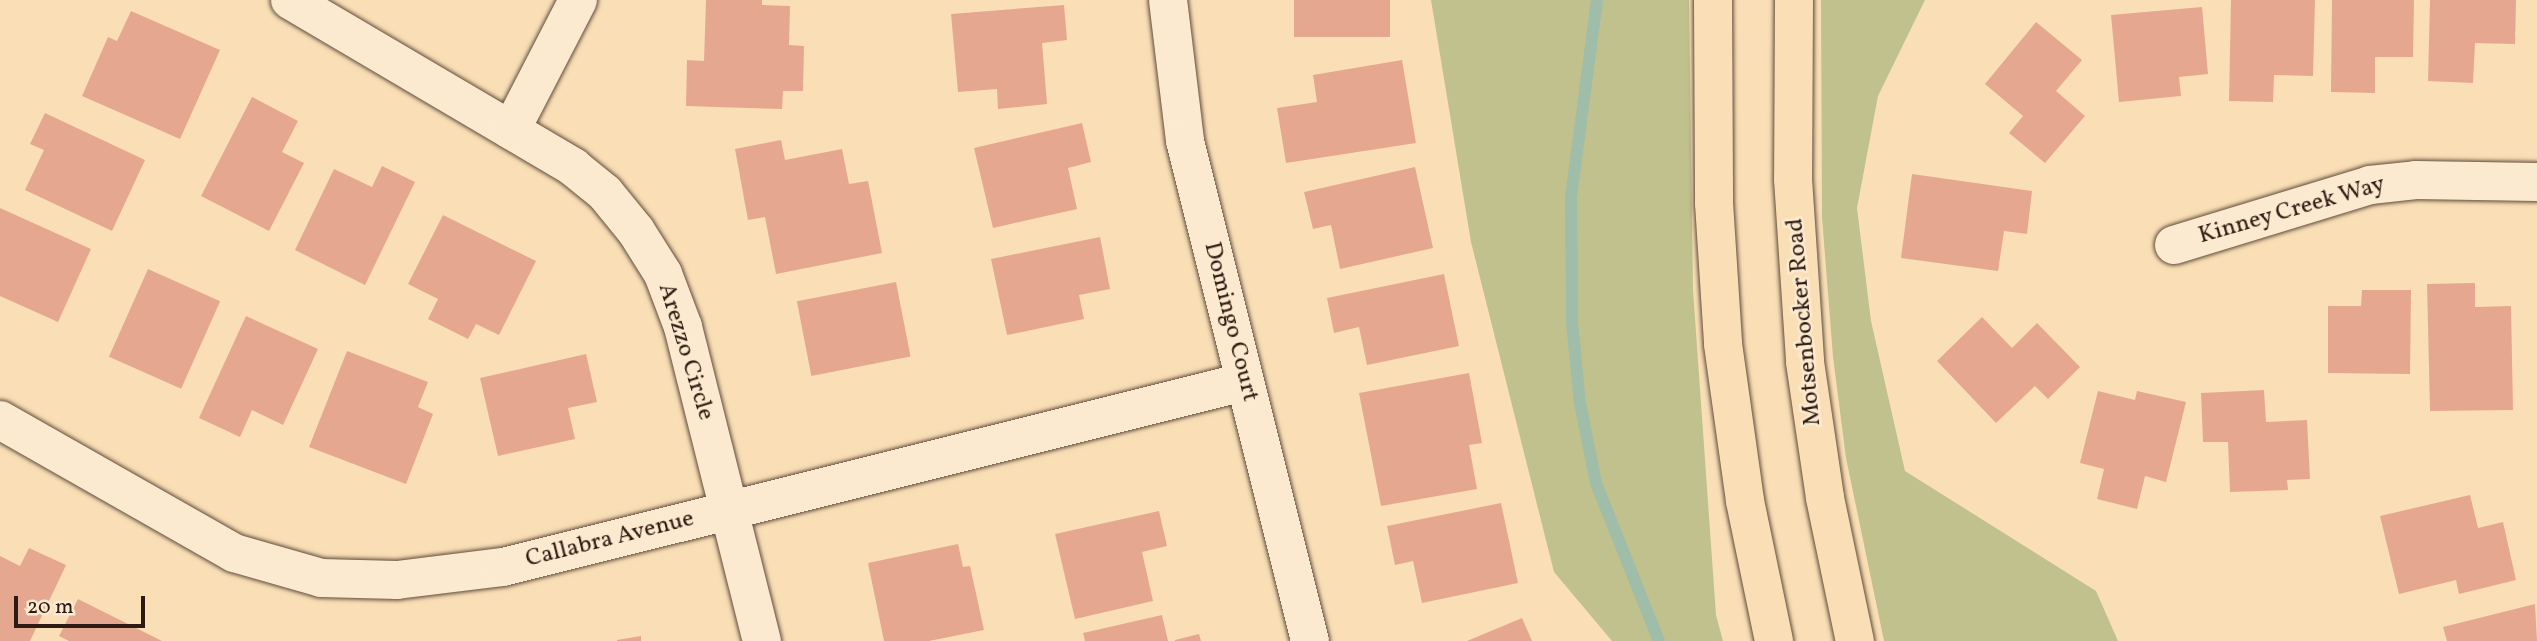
<!DOCTYPE html>
<html>
<head>
<meta charset="utf-8">
<style>
	body { margin:0 }
	#map { position:relative; width:2537px; height:641px; overflow:hidden; background:#fadfb6; font-family:Vollkorn,serif }
	div>[style] { position:absolute }
	[style*='--x'] { left:calc(var(--x)*1px); top:calc(var(--y)*1px); width:calc(var(--w)*1px); rotate:calc(var(--a)*1deg) }
	.green>* { inset:0; background:#c0c18c }
	.stream>* { height:12px; margin:-6px; padding:0 6px; transform-origin:6px; border-radius:6px; background:#9fbda8 }
	.building>* { inset:0; background:#e6a791; transform-origin:0 0 }
	.roads { filter:drop-shadow(0 0 2px #604c3c) drop-shadow(0 0 2px #604c3c) }
	.minor>* { height:38px; margin:-19px; padding:0 19px; transform-origin:19px; border-radius:19px; background:#fcead0 }
	.major>* { height:38px; margin:-19px; padding:0 19px; transform-origin:19px; border-radius:19px; background:#fadfb6 }
	span { translate:-50% -50%; white-space:nowrap; text-align:center; line-height:1.15; -webkit-text-stroke:5px #fcead0; paint-order:stroke }
	.street-label { font-size:24px; color:#2d1b13 }
	.scale { position:absolute; left:14px; top:596px; width:131px; height:32px; box-sizing:border-box; border:4px solid #2d1b13; border-top:0; padding-left:9px; font-size:21px; line-height:24px; white-space:nowrap; color:#2d1b13; -webkit-text-stroke:5px #fcead0; paint-order:stroke }
</style>
</head>
<body>
<div id="map">
	<div class="green">
		<div style="clip-path:polygon(1431px 0,1689px 0,1693px 290px,1716px 615px,1723px 641px,1612px 641px,1554px 572px,1471px 242px)"></div>
		<div style="clip-path:polygon(1821px 0,1925px 0,1878px 96px,1857px 208px,1871px 321px,1905px 471px,2096px 591px,2118px 641px,1884px 641px,1846px 458px,1833px 357px,1822px 217px)"></div>
	</div>
	<div class="stream">
		<div style="--x:1597;--y:0;--w:199;--a:97.5"></div>
		<div style="--x:1571;--y:197;--w:125;--a:89.5"></div>
		<div style="--x:1572;--y:322;--w:81;--a:84.4"></div>
		<div style="--x:1580;--y:403;--w:82;--a:78.7"></div>
		<div style="--x:1596;--y:483;--w:170;--a:68.3"></div>
	</div>
	<div class="building">
		<div style="clip-path:polygon(706px 0,762px 0,762px 5px,790px 6px,789px 45px,804px 46px,803px 91px,783px 91px,782px 109px,686px 106px,687px 60px,704px 61px)"></div>
		<div style="left:1294px;top:0;width:96px;height:37px"></div>
		<div style="clip-path:polygon(2231px 0,2315px 0,2313px 76px,2274px 75px,2273px 102px,2229px 101px)"></div>
		<div style="clip-path:polygon(2332px 0,2414px 0,2413px 57px,2375px 57px,2375px 93px,2331px 92px)"></div>
		<div style="clip-path:polygon(2430px 0,2516px 0,2515px 44px,2475px 43px,2473px 83px,2428px 81px)"></div>
		<div style="clip-path:polygon(1064px 5px,1067px 40px,1042px 43px,1047px 104px,998px 109px,997px 89px,958px 92px,951px 14px)"></div>
		<div style="clip-path:polygon(2202px 7px,2208px 74px,2179px 77px,2181px 96px,2119px 102px,2111px 15px)"></div>
		<div style="clip-path:polygon(131px 11px,220px 50px,180px 139px,82px 96px,108px 37px,117px 41px)"></div>
		<div style="clip-path:polygon(2036px 22px,2082px 60px,2056px 91px,2085px 116px,2045px 163px,2009px 133px,2023px 116px,1985px 84px)"></div>
		<div style="clip-path:polygon(1402px 60px,1416px 143px,1286px 163px,1277px 108px,1317px 102px,1313px 75px)"></div>
		<div style="clip-path:polygon(252px 97px,298px 121px,282px 152px,304px 163px,269px 231px,201px 196px)"></div>
		<div style="clip-path:polygon(45px 113px,145px 160px,112px 231px,25px 190px,44px 150px,30px 144px)"></div>
		<div style="clip-path:polygon(1082px 123px,1091px 162px,1068px 168px,1077px 209px,993px 228px,974px 148px)"></div>
		<div style="clip-path:polygon(781px 140px,785px 160px,842px 149px,849px 184px,868px 181px,882px 253px,776px 274px,765px 217px,748px 220px,735px 149px)"></div>
		<div style="clip-path:polygon(382px 166px,415px 182px,365px 285px,295px 250px,334px 169px,372px 187px)"></div>
		<div style="clip-path:polygon(1415px 167px,1433px 248px,1340px 269px,1331px 225px,1313px 229px,1304px 192px)"></div>
		<div style="clip-path:polygon(1912px 174px,2032px 191px,2027px 234px,2004px 231px,1998px 271px,1901px 258px)"></div>
		<div style="clip-path:polygon(0 208px,91px 249px,58px 322px,0 296px)"></div>
		<div style="clip-path:polygon(443px 215px,536px 261px,499px 335px,476px 324px,468px 339px,428px 319px,438px 299px,408px 284px)"></div>
		<div style="clip-path:polygon(1100px 237px,1110px 289px,1079px 295px,1084px 319px,1007px 335px,991px 259px)"></div>
		<div style="left:148px;top:269px;width:79px;height:96px;rotate:24deg"></div>
		<div style="clip-path:polygon(1444px 274px,1459px 346px,1367px 365px,1359px 327px,1334px 333px,1327px 298px)"></div>
		<div style="left:896px;top:282px;width:76px;height:101px;rotate:79deg"></div>
		<div style="clip-path:polygon(2475px 283px,2475px 307px,2511px 306px,2513px 410px,2430px 411px,2427px 284px)"></div>
		<div style="clip-path:polygon(2362px 290px,2411px 290px,2410px 374px,2328px 373px,2328px 306px,2361px 306px)"></div>
		<div style="clip-path:polygon(246px 316px,318px 349px,283px 425px,252px 410px,240px 437px,199px 418px)"></div>
		<div style="clip-path:polygon(1982px 317px,2012px 348px,2037px 323px,2080px 367px,2048px 399px,2035px 386px,1996px 423px,1937px 361px)"></div>
		<div style="clip-path:polygon(347px 351px,428px 382px,418px 407px,433px 414px,406px 484px,309px 447px)"></div>
		<div style="clip-path:polygon(586px 354px,597px 402px,568px 408px,575px 439px,498px 456px,480px 378px)"></div>
		<div style="clip-path:polygon(1469px 373px,1482px 443px,1469px 445px,1477px 489px,1381px 506px,1359px 393px)"></div>
		<div style="clip-path:polygon(2264px 390px,2266px 422px,2307px 420px,2310px 479px,2287px 480px,2288px 490px,2230px 492px,2228px 442px,2203px 442px,2201px 393px)"></div>
		<div style="clip-path:polygon(2098px 391px,2135px 400px,2137px 391px,2186px 402px,2166px 482px,2145px 476px,2137px 509px,2097px 499px,2104px 469px,2080px 463px)"></div>
		<div style="clip-path:polygon(2470px 495px,2478px 528px,2503px 522px,2516px 580px,2459px 594px,2456px 580px,2399px 594px,2380px 516px)"></div>
		<div style="clip-path:polygon(1501px 503px,1518px 583px,1422px 603px,1413px 561px,1395px 565px,1387px 526px)"></div>
		<div style="clip-path:polygon(1159px 511px,1167px 546px,1142px 552px,1153px 601px,1075px 619px,1055px 534px)"></div>
		<div style="clip-path:polygon(958px 544px,963px 567px,970px 566px,984px 630px,929px 641px,884px 641px,868px 563px)"></div>
		<div style="clip-path:polygon(29px 548px,66px 565px,30px 641px,0 641px,0 556px,20px 566px)"></div>
		<div style="clip-path:polygon(78px 599px,162px 641px,69px 641px,59px 636px)"></div>
		<div style="clip-path:polygon(2535px 604px,2537px 641px,2447px 641px,2443px 627px)"></div>
		<div style="clip-path:polygon(1162px 615px,1168px 641px,1085px 641px,1083px 633px)"></div>
		<div style="clip-path:polygon(1522px 618px,1532px 641px,1467px 641px)"></div>
		<div style="clip-path:polygon(1199px 634px,1201px 641px,1175px 641px,1175px 640px)"></div>
		<div style="clip-path:polygon(641px 636px,641px 641px,617px 641px,617px 640px)"></div>
	</div>
	<div class="roads">
		<div class="minor">
			<div style="--x:290;--y:0;--w:329;--a:30.5"></div>
			<div style="--x:573;--y:167;--w:41;--a:39.1"></div>
			<div style="--x:605;--y:193;--w:49;--a:50.8"></div>
			<div style="--x:636;--y:231;--w:51;--a:57.9"></div>
			<div style="--x:663;--y:274;--w:57;--a:69.3"></div>
			<div style="--x:683;--y:327;--w:324;--a:75.9"></div>
			<div style="--x:1168;--y:0;--w:142;--a:83.1"></div>
			<div style="--x:1185;--y:141;--w:515;--a:75.96"></div>
			<div style="--x:511;--y:130;--w:146;--a:-62.7"></div>
			<div style="--x:2174;--y:245;--w:205;--a:-17"></div>
			<div style="--x:2370;--y:185;--w:46;--a:-6.2"></div>
			<div style="--x:2416;--y:180;--w:121;--a:0.9"></div>
			<div style="--x:0;--y:420;--w:269;--a:29.6"></div>
			<div style="--x:234;--y:553;--w:91;--a:16"></div>
			<div style="--x:321;--y:578;--w:76;--a:1.5"></div>
			<div style="--x:397;--y:580;--w:107;--a:-7"></div>
			<div style="--x:503;--y:567;--w:764;--a:-14.02"></div>
		</div>
		<div class="major">
			<div style="--x:1713;--y:0;--w:203;--a:89.7"></div>
			<div style="--x:1714;--y:203;--w:141;--a:86.3"></div>
			<div style="--x:1723;--y:344;--w:159;--a:82"></div>
			<div style="--x:1745;--y:501;--w:143;--a:78.3"></div>
			<div style="--x:1794;--y:0;--w:179;--a:90.3"></div>
			<div style="--x:1793;--y:179;--w:183;--a:86.2"></div>
			<div style="--x:1805;--y:362;--w:137;--a:81.6"></div>
			<div style="--x:1825;--y:498;--w:146;--a:78.2"></div>
		</div>
	</div>
	<div class="street-label">
		<span style="left:2292px;top:211px;rotate:-16deg">Kinney Creek Way</span>
		<span style="left:1230px;top:322px;rotate:76deg">Domingo Court</span>
		<span style="left:1805px;top:322px;rotate:-95deg">Motsenbocker Road</span>
		<span style="left:685px;top:352px;rotate:73deg">Arezzo Circle</span>
		<span style="left:610px;top:540px;rotate:-14deg">Callabra Avenue</span>
	</div>
	<div class="scale">20 m</div>
</div>
</body>
</html>
